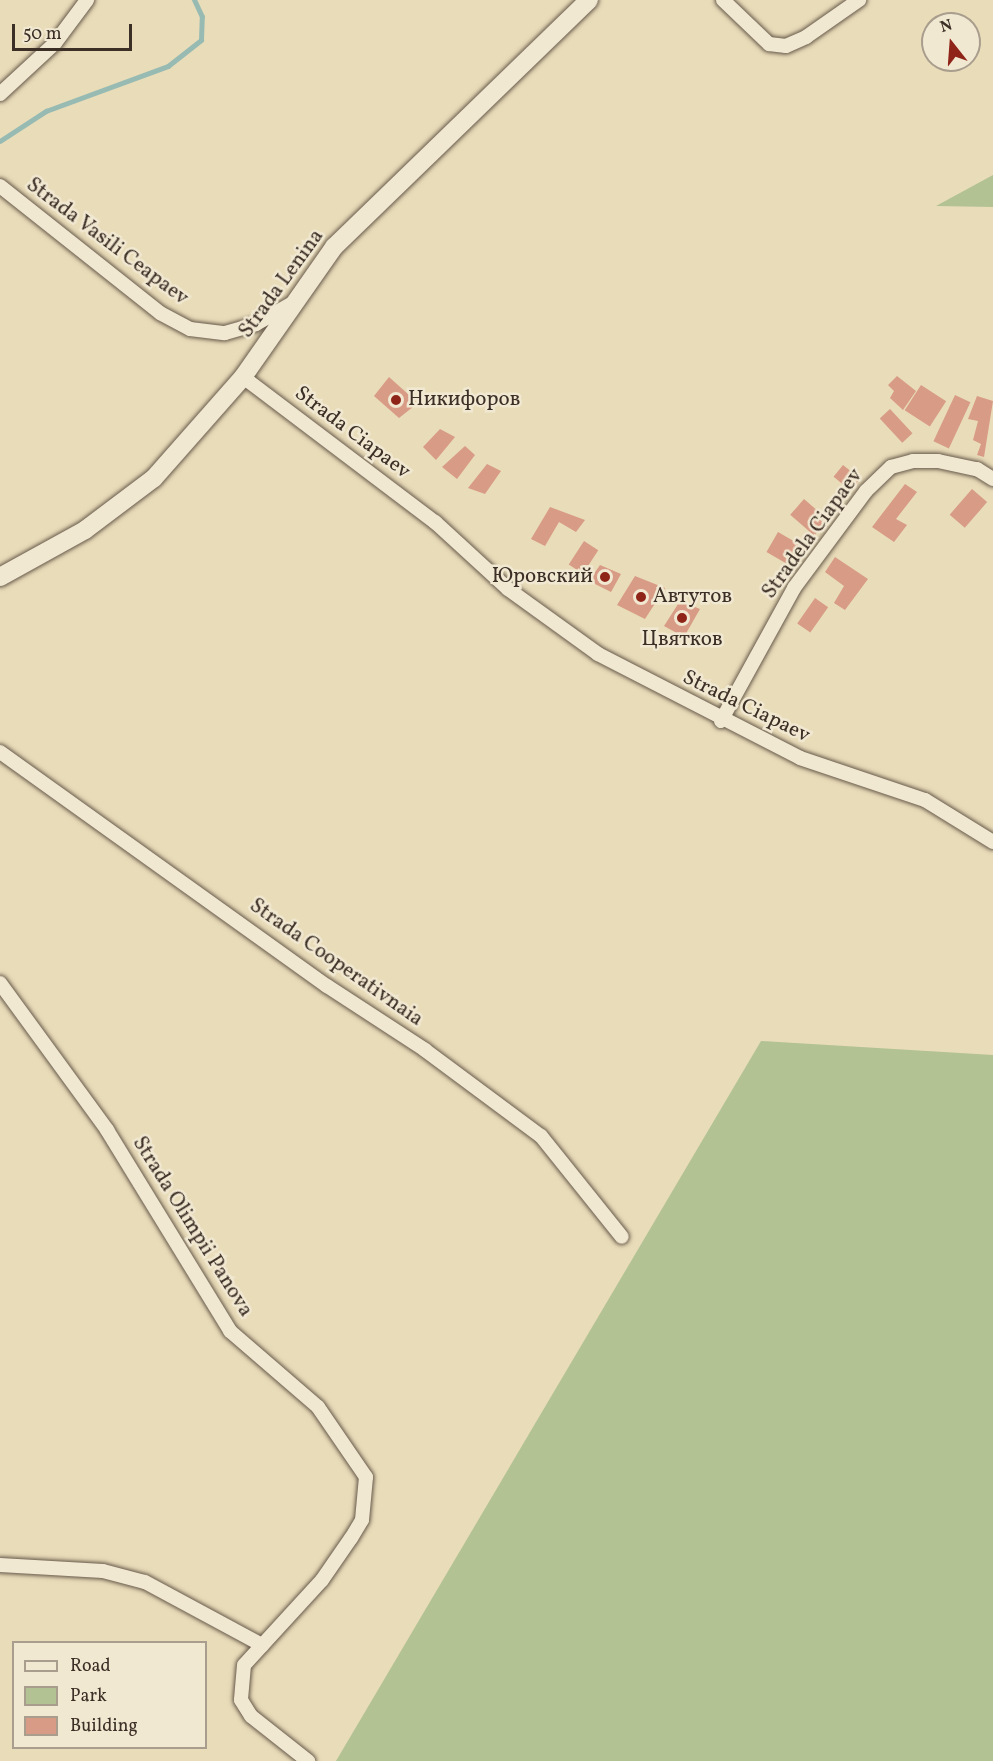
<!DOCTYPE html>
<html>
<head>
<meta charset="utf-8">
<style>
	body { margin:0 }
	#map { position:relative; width:993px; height:1761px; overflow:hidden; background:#e9dcb9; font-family:Vollkorn,serif }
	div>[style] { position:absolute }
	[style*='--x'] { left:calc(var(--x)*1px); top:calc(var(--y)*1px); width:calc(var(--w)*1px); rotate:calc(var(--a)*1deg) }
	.green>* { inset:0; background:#b2c292 }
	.stream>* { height:4.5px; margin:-2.25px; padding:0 2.25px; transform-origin:2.25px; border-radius:2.25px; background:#97bbb2 }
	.building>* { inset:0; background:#d89b85; transform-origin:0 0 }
	.roads { filter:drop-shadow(0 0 2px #675a4b) drop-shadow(0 0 2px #675a4b) }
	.minor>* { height:14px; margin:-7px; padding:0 7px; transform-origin:7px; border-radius:7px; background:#f1e8d2 }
	.tertiary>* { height:18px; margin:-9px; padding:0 9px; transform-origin:9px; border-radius:9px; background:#f1e8d2 }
	.dots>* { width:16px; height:16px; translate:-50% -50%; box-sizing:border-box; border:3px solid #f1e8d2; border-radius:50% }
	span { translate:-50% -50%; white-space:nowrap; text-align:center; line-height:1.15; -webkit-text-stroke:5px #f1e8d2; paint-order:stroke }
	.street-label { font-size:21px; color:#3c2f26 }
	.poi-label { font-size:21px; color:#3c2f26 }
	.left { translate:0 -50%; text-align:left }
	.right { translate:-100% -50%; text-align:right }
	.legend { position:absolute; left:12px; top:1641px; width:195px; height:108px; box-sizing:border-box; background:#f1e8d2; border:2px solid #a99e8d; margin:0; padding:8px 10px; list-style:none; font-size:18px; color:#3c2f26 }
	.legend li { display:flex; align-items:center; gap:12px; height:30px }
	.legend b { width:30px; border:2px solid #a99e8d }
	.north { position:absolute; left:921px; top:12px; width:60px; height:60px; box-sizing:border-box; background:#f1e8d2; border:2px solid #a99e8d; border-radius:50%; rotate:343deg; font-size:16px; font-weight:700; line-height:24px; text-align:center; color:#3c2f26 }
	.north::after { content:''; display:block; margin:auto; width:21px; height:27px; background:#8f2418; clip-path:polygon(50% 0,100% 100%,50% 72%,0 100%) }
	.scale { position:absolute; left:12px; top:24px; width:120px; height:27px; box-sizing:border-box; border:3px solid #3c2f26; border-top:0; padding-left:8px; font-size:18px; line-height:21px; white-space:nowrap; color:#3c2f26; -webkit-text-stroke:4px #f1e8d2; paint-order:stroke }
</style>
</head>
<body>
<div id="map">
	<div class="green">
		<div style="clip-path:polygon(993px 175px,993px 207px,936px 206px)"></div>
		<div style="clip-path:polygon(761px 1041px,993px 1055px,993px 1761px,336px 1761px)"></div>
	</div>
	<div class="stream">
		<div style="--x:0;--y:141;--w:55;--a:-33.1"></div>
		<div style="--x:46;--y:111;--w:130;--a:-20.2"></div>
		<div style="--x:168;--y:66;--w:42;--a:-38.2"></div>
		<div style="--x:201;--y:40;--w:23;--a:-88"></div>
		<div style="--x:202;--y:17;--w:19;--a:-115"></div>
	</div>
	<div class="building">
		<div style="clip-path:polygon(897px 376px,916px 391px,903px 410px,890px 398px,894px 391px,888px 385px)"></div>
		<div style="clip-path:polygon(389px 377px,418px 403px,399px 418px,374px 396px)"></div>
		<div style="left:921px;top:385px;width:30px;height:30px;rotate:33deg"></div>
		<div style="left:955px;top:395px;width:17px;height:51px;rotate:25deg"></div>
		<div style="clip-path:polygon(977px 396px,993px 401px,984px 457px,977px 455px,981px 444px,973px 440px,978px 421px,968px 419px)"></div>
		<div style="left:890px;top:409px;width:33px;height:14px;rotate:47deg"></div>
		<div style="clip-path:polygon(440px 429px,455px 437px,436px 460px,423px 447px)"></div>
		<div style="clip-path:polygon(465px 446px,475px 455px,457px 479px,442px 467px)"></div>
		<div style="clip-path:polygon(487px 464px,501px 471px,485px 494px,468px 488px)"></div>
		<div style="left:843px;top:465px;width:22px;height:15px;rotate:39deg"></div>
		<div style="clip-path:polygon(905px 484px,917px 492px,896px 519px,907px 525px,894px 542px,872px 527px)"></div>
		<div style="left:972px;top:489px;width:20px;height:34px;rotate:41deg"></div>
		<div style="left:836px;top:496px;width:10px;height:16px;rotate:37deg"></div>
		<div style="left:804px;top:499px;width:32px;height:21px;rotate:41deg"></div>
		<div style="clip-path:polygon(550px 507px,585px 520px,576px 532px,559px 522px,545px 546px,531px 539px)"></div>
		<div style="left:778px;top:532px;width:30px;height:23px;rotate:30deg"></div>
		<div style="left:584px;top:541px;width:17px;height:28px;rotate:33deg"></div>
		<div style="clip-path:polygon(835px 557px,868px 579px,845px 610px,834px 603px,844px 586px,825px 572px)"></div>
		<div style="clip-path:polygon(600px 565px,621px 574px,611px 592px,589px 581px)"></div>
		<div style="clip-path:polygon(635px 576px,665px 588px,645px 619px,617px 605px)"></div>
		<div style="left:815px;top:598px;width:16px;height:31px;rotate:35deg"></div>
		<div style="clip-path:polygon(680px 601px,700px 609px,684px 637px,664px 626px)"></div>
	</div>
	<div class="roads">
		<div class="minor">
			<div style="--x:723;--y:0;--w:64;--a:43.7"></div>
			<div style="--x:769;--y:44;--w:17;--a:7"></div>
			<div style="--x:786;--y:46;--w:22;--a:-24"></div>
			<div style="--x:806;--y:37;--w:65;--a:-34.9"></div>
			<div style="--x:0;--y:94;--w:75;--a:-42.8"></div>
			<div style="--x:55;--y:43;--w:54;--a:-53.3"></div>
			<div style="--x:0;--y:186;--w:204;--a:38.4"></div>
			<div style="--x:160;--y:313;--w:34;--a:28"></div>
			<div style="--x:190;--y:329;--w:35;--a:7"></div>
			<div style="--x:225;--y:333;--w:32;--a:-16"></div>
			<div style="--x:256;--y:324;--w:40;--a:-29.7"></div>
			<div style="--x:243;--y:377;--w:241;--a:37.1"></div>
			<div style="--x:435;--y:522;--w:99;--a:42.5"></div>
			<div style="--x:508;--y:589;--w:111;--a:35.8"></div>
			<div style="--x:598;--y:654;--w:227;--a:27.2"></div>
			<div style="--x:800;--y:758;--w:132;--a:18.6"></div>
			<div style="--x:925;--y:800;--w:80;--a:31.7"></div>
			<div style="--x:721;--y:721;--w:152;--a:-61.2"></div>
			<div style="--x:794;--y:588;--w:121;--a:-53.4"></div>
			<div style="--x:866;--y:491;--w:35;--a:-44"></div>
			<div style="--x:891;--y:467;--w:23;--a:-15"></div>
			<div style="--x:913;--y:461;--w:25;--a:0"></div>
			<div style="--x:938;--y:461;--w:40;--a:12"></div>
			<div style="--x:977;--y:469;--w:19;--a:32"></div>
			<div style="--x:0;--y:752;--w:402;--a:35.6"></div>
			<div style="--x:327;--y:986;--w:117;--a:33.1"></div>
			<div style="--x:425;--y:1050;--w:144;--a:36.6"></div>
			<div style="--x:541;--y:1136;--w:129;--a:51.3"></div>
			<div style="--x:0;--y:983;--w:182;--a:53.9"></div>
			<div style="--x:107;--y:1130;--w:236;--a:58.5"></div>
			<div style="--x:230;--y:1331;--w:116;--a:40.8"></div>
			<div style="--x:318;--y:1407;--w:85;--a:55.6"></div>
			<div style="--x:366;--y:1477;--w:43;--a:95.3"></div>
			<div style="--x:362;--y:1520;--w:21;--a:121"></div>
			<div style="--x:351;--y:1538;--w:51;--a:124.6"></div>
			<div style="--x:322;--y:1580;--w:115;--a:132.5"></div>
			<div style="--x:244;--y:1665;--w:35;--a:95"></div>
			<div style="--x:241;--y:1700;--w:19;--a:58"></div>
			<div style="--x:251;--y:1716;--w:73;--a:38.3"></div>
			<div style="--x:0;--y:1565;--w:103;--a:3.3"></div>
			<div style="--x:103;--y:1571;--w:43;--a:14.7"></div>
			<div style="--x:145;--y:1582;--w:133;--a:28.3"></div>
		</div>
		<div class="tertiary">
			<div style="--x:0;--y:577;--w:97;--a:-28.9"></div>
			<div style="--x:85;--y:530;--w:86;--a:-37"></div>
			<div style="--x:154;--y:478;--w:135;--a:-48.6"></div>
			<div style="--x:243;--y:377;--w:159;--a:-55"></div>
			<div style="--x:334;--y:247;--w:355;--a:-44.1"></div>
		</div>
	</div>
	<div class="dots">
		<div style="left:396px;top:400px;background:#8f2418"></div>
		<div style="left:605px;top:577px;background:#8f2418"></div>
		<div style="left:641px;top:597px;background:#8f2418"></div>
		<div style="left:682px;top:618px;background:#8f2418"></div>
	</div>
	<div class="street-label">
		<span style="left:107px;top:242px;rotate:37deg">Strada Vasili Ceapaev</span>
		<span style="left:282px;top:284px;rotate:-54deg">Strada Lenina</span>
		<span style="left:352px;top:433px;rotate:37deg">Strada Ciapaev</span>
		<span style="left:813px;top:534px;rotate:-54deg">Stradela Ciapaev</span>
		<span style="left:746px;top:707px;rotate:26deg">Strada Ciapaev</span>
		<span style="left:336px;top:963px;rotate:35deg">Strada Cooperativnaia</span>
		<span style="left:192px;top:1227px;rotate:58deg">Strada Olimpii Panova</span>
	</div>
	<div class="poi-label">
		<span class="left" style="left:408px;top:400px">Никифоров</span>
		<span class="right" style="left:593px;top:577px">Юровский</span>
		<span class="left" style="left:653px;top:597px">Автутов</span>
		<span style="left:682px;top:640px">Цвятков</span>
	</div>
	<ul class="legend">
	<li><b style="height:8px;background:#f1e8d2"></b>Road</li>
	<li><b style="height:16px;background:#b2c292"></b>Park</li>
	<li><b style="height:16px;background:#d89b85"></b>Building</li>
	</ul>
	<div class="north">N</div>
	<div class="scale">50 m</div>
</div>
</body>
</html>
